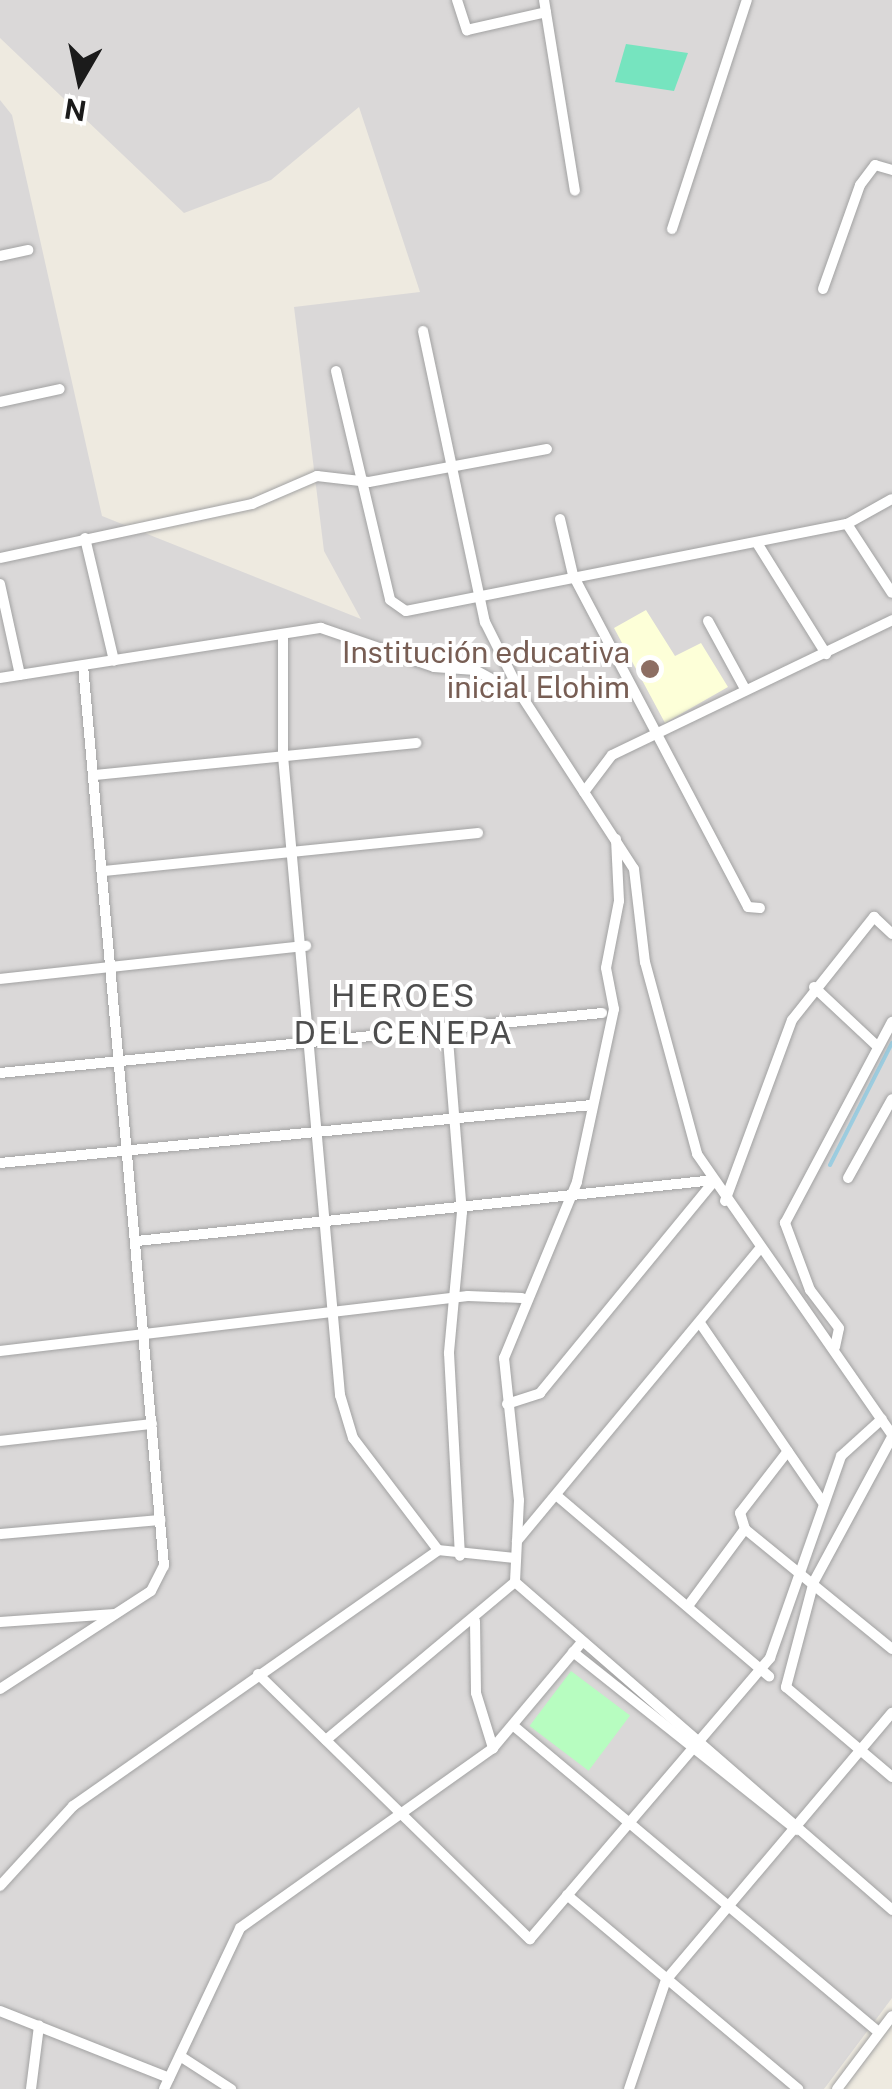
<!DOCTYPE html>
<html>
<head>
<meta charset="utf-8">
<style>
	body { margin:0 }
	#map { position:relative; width:892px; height:2089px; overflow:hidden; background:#eeeae0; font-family:"Public Sans",sans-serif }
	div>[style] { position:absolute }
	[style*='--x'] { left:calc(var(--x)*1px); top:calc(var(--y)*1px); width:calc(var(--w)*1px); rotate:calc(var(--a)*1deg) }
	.residential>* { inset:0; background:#dad8d8 }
	.education>* { inset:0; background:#fdffd8 }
	.park>* { inset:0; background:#b7fdc0; transform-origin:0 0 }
	.pitch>* { inset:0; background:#76e4bf }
	.stream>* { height:4px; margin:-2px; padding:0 2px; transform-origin:2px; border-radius:2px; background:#9ccde0 }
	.roads { filter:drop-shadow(0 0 2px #a2a2a2) drop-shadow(0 0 2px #a2a2a2) }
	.street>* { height:10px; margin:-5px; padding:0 5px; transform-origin:5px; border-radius:5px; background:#fff }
	.dots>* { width:28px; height:28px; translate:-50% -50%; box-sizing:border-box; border:5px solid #fff; border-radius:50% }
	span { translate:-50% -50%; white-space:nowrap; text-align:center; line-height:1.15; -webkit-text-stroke:8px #fff; paint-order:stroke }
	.education-label { font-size:30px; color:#785e54 }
	.right { translate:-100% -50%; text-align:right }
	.neighbourhood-label { font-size:32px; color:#4e4e4e; letter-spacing:2.5px }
	.north { position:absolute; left:30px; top:30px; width:100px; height:100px; -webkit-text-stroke:8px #fff; paint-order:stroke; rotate:189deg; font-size:28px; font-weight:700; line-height:40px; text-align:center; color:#1b1b1b }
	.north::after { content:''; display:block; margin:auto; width:35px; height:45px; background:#1b1b1b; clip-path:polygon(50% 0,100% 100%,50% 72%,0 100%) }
</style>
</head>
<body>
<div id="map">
	<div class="residential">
		<div style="clip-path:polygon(0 0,892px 0,892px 1998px,824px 2089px,0 2089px,0 100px,12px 115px,102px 516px,361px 619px,324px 551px,294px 307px,420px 292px,359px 107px,271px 180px,184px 213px,0 38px)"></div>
	</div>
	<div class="education">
		<div style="clip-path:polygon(646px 610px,675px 656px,701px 643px,728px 687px,665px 723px,614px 628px)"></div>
	</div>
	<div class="park">
		<div style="left:571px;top:1671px;width:74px;height:69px;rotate:37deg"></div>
	</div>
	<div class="pitch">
		<div style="clip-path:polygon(626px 44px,688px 53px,674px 91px,615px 82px)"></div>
	</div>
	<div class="stream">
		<div style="--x:830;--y:1165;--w:137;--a:-63.1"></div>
	</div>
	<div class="roads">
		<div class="street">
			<div style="--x:457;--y:0;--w:32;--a:72"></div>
			<div style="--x:467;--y:30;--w:81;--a:-12.8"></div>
			<div style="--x:544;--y:0;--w:193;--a:80.8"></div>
			<div style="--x:672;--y:229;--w:241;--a:-71.9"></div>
			<div style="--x:0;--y:256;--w:29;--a:-12"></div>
			<div style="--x:823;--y:289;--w:110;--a:-70.4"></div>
			<div style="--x:860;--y:185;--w:25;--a:-53"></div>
			<div style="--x:875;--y:165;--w:18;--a:16"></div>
			<div style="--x:423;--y:331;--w:298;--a:78"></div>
			<div style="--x:485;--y:622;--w:80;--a:63.4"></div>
			<div style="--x:336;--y:371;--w:235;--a:76.7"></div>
			<div style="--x:390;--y:600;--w:19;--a:35"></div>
			<div style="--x:406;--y:611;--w:449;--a:-11.2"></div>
			<div style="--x:847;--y:524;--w:51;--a:-29.1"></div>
			<div style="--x:0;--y:402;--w:61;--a:-12.2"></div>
			<div style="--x:560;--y:519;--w:57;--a:76.9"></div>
			<div style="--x:573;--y:575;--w:375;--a:62.2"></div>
			<div style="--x:748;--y:907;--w:12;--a:5"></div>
			<div style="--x:847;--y:524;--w:82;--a:56.9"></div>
			<div style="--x:85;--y:538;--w:126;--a:76.7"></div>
			<div style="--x:757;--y:543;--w:131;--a:58.1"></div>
			<div style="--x:0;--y:558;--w:258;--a:-12.1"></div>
			<div style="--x:252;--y:504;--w:71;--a:-23.3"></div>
			<div style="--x:317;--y:476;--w:52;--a:6.6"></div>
			<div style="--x:369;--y:482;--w:181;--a:-10.5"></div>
			<div style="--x:0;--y:584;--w:93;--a:77.6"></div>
			<div style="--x:708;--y:621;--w:75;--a:61.4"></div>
			<div style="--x:283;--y:636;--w:120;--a:90"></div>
			<div style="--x:283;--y:756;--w:642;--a:84.9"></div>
			<div style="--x:340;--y:1395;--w:45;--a:73.2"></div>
			<div style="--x:353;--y:1438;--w:141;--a:52.8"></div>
			<div style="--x:438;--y:1550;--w:77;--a:5.9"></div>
			<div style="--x:0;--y:678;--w:325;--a:-8.9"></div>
			<div style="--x:321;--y:628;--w:120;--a:19"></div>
			<div style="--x:434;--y:667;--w:41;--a:4.2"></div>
			<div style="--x:475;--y:670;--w:52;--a:28.5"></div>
			<div style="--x:521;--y:695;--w:207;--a:57"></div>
			<div style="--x:634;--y:869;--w:94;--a:83.3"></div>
			<div style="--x:645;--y:962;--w:199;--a:74.8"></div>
			<div style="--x:697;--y:1154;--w:342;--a:55.2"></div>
			<div style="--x:95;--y:775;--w:323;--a:-5.7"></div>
			<div style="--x:584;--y:792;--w:46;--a:-52.9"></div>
			<div style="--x:612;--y:755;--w:311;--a:-25.7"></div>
			<div style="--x:616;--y:839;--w:62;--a:87.2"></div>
			<div style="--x:619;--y:901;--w:68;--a:101"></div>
			<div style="--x:606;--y:968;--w:42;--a:79"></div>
			<div style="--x:614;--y:1009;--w:177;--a:102.1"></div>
			<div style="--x:577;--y:1182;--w:191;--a:112.5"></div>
			<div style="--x:504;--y:1358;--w:143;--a:84"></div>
			<div style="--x:519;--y:1500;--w:82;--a:92.8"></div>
			<div style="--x:515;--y:1582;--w:500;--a:41"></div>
			<div style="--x:104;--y:871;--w:376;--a:-5.8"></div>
			<div style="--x:0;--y:979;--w:308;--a:-6.2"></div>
			<div style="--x:814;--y:987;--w:85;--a:43.1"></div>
			<div style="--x:447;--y:1027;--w:186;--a:85.4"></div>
			<div style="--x:462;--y:1212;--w:142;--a:95.3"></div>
			<div style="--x:449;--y:1353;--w:203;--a:86.9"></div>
			<div style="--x:0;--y:1073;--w:605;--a:-5.69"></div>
			<div style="--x:0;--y:1163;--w:594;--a:-5.6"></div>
			<div style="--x:848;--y:1178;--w:90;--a:-60.9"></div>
			<div style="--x:725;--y:1201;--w:193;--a:-69.7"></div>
			<div style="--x:792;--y:1020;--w:132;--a:-51.5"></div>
			<div style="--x:874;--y:917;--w:25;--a:43"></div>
			<div style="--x:137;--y:1241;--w:580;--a:-6.03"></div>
			<div style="--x:700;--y:1323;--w:219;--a:55.6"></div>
			<div style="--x:835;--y:1347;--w:19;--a:-78"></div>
			<div style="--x:839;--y:1328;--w:48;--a:-127.3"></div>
			<div style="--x:810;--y:1290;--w:72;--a:-110.5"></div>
			<div style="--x:785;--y:1223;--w:228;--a:-62"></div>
			<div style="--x:0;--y:1351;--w:471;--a:-6.7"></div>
			<div style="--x:468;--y:1296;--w:54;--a:2.1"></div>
			<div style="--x:507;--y:1404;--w:35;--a:-18"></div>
			<div style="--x:540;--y:1393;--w:274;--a:-50.6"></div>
			<div style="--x:892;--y:1437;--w:164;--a:118.4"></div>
			<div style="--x:814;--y:1581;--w:110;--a:104.8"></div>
			<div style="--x:786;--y:1687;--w:139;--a:40.3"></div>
			<div style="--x:0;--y:1441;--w:153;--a:-6.4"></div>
			<div style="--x:556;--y:1495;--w:280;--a:40.4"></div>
			<div style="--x:745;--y:1529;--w:17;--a:-107"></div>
			<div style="--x:740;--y:1513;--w:78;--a:-52.3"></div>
			<div style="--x:0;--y:1534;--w:161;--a:-5"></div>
			<div style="--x:517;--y:1541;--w:378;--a:-50.3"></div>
			<div style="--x:688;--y:1606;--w:96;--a:-53.5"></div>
			<div style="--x:745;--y:1529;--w:190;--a:39.2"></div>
			<div style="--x:475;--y:1621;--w:72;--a:89.2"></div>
			<div style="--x:476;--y:1693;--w:58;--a:72.8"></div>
			<div style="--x:0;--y:1622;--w:115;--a:-4"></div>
			<div style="--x:573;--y:1652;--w:286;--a:38.5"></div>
			<div style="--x:258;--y:1674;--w:380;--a:44.3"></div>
			<div style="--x:530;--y:1939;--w:370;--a:-49.5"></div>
			<div style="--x:770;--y:1658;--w:214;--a:-70.6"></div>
			<div style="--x:841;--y:1456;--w:55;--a:-42.1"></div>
			<div style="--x:0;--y:1689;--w:180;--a:-33"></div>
			<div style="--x:151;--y:1591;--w:28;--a:-63"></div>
			<div style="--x:164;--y:1566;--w:904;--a:-95.14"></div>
			<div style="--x:515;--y:1727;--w:474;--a:40"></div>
			<div style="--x:326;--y:1740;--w:246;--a:-39.9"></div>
			<div style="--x:0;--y:1886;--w:108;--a:-47.6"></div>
			<div style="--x:73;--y:1806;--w:446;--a:-35"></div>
			<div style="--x:567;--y:1895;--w:302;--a:40"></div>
			<div style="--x:0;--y:2011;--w:182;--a:21.6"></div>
			<div style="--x:180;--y:2056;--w:61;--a:32.9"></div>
			<div style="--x:31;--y:2089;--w:64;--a:-82.8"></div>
			<div style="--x:164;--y:2089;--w:178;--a:-64.7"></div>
			<div style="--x:240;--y:1928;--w:310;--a:-35.4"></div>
			<div style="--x:493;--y:1748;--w:138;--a:-50"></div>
			<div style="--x:629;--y:2089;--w:115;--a:-71.3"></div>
			<div style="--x:666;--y:1980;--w:350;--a:-49.8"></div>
			<div style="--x:837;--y:2089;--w:91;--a:-53"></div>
		</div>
	</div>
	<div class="dots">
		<div style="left:650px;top:669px;background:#8d6e63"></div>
	</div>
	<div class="education-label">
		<span class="right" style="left:630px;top:669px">Institución educativa<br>inicial Elohim</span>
	</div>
	<div class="neighbourhood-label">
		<span style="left:404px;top:1015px">HEROES<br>DEL CENEPA</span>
	</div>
	<div class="north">N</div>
</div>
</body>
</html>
